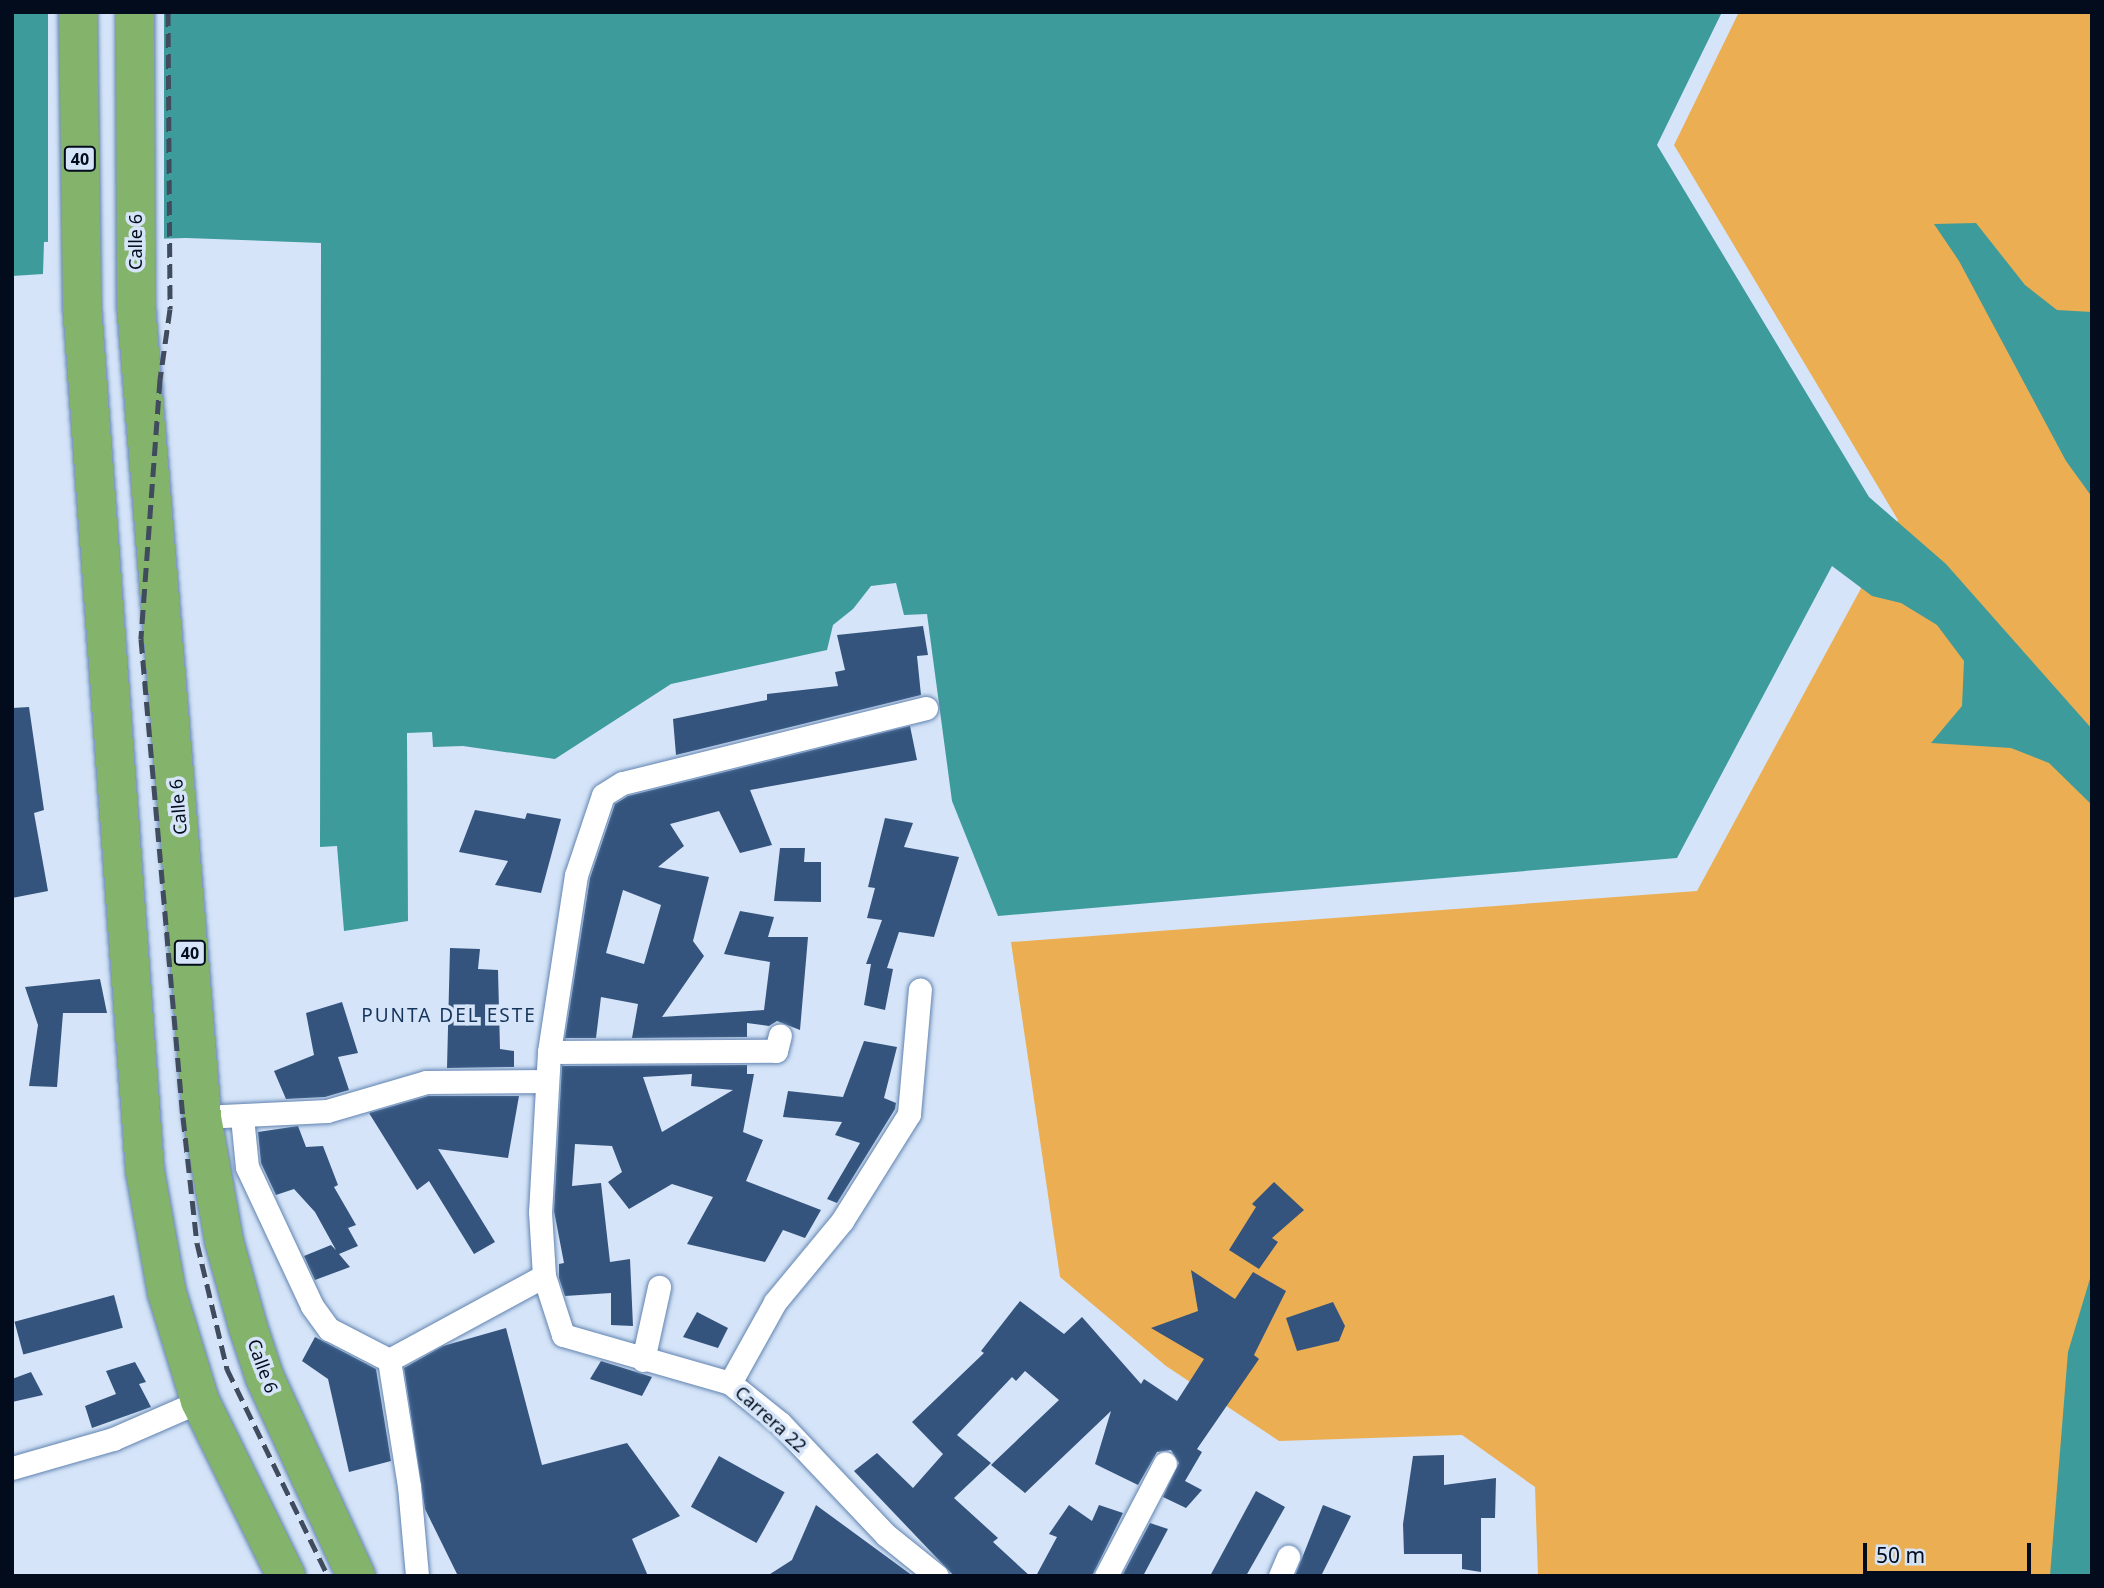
<!DOCTYPE html>
<html>
<head>
<meta charset="utf-8">
<style>
	body { margin:0 }
	#map { position:relative; width:2104px; height:1588px; overflow:hidden; background:#d5e4f8; font-family:"Noto Sans",sans-serif }
	div>[style] { position:absolute }
	[style*='--x'] { left:calc(var(--x)*1px); top:calc(var(--y)*1px); width:calc(var(--w)*1px); rotate:calc(var(--a)*1deg) }
	.green>* { inset:0; background:#ebae52 }
	.water>* { inset:0; background:#3e9b9b }
	.pier>* { inset:0; background:#d5e4f8; transform-origin:0 0 }
	.building>* { inset:0; background:#34547d; transform-origin:0 0 }
	.roads { filter:drop-shadow(0 0 2px #6183b0) drop-shadow(0 0 2px #6183b0) }
	.street>* { height:23px; margin:-11.5px; padding:0 11.5px; transform-origin:11.5px; border-radius:11.5px; background:#fff }
	.highway>* { height:38px; margin:-19px; padding:0 19px; transform-origin:19px; border-radius:19px; background:#84b36b }
	.rail>* { height:5px; margin-top:-2.5px; transform-origin:0; background:repeating-linear-gradient(90deg,#404c5d 0 14px,transparent 0 21px) }
	span { translate:-50% -50%; white-space:nowrap; text-align:center; line-height:1.15; -webkit-text-stroke:7px #d5e4f8; paint-order:stroke }
	.shield-label span { padding:2px 5px; background:#d5e4f8; border:2px solid; border-radius:5px; -webkit-text-stroke-width:0 }
	.shield-label { font-size:16px; color:#020c1c; font-weight:700 }
	.street-label { font-size:18px; color:#020c1c }
	.neighbourhood-label { font-size:19px; color:#15345b; letter-spacing:2px }
	.frame { position:absolute; inset:0; border:14px solid #020c1c; pointer-events:none }
	.scale { position:absolute; left:1863px; top:1543px; width:168px; height:32px; box-sizing:border-box; border:4px solid #020c1c; border-top:0; padding-left:9px; font-size:21px; line-height:24px; white-space:nowrap; color:#020c1c; -webkit-text-stroke:5px #d5e4f8; paint-order:stroke }
</style>
</head>
<body>
<div id="map">
	<div class="green">
		<div style="clip-path:polygon(1739px 12px,2092px 12px,2092px 1576px,1538px 1576px,1535px 1487px,1462px 1435px,1279px 1441px,1166px 1366px,1060px 1277px,1011px 942px,1697px 891px,1898px 520px,1674px 145px)"></div>
	</div>
	<div class="water">
		<div style="clip-path:polygon(12px 12px,1722px 12px,1657px 145px,1869px 497px,1946px 564px,2092px 729px,2092px 805px,2049px 763px,2011px 748px,1931px 743px,1962px 706px,1964px 661px,1937px 625px,1901px 603px,1872px 596px,1832px 566px,1677px 858px,998px 916px,952px 801px,927px 614px,904px 615px,896px 583px,871px 586px,853px 609px,833px 625px,827px 650px,671px 684px,555px 759px,463px 746px,433px 747px,432px 732px,407px 733px,408px 921px,344px 931px,337px 846px,320px 847px,321px 243px,186px 238px,44px 242px,43px 274px,12px 276px)"></div>
		<div style="clip-path:polygon(1976px 223px,2025px 285px,2057px 310px,2092px 312px,2092px 497px,2066px 461px,1959px 261px,1934px 224px)"></div>
		<div style="clip-path:polygon(2092px 1272px,2092px 1576px,2050px 1576px,2068px 1352px)"></div>
	</div>
	<div class="pier">
		<div style="left:48px;top:12px;width:116px;height:234px"></div>
	</div>
	<div class="building">
		<div style="clip-path:polygon(923px 626px,928px 655px,917px 656px,921px 695px,676px 755px,673px 719px,767px 700px,767px 694px,838px 686px,835px 672px,845px 670px,837px 635px)"></div>
		<div style="clip-path:polygon(29px 707px,44px 810px,34px 813px,48px 891px,12px 898px,12px 708px)"></div>
		<div style="clip-path:polygon(evenodd,910px 726px,917px 760px,750px 790px,772px 845px,740px 853px,719px 811px,670px 824px,684px 846px,658px 867px,709px 877px,693px 941px,704px 956px,662px 1017px,764px 1010px,770px 962px,724px 954px,740px 911px,774px 917px,768px 937px,808px 937px,800px 1030px,777px 1021px,769px 1026px,747px 1023px,747px 1037px,632px 1038px,638px 1004px,601px 997px,596px 1038px,565px 1038px,590px 878px,615px 804px,628px 796px,910px 726px,623px 890px,661px 905px,644px 964px,606px 953px,623px 890px)"></div>
		<div style="clip-path:polygon(475px 810px,525px 819px,527px 813px,561px 819px,541px 893px,495px 885px,508px 861px,459px 852px)"></div>
		<div style="clip-path:polygon(885px 818px,913px 823px,904px 847px,959px 857px,934px 937px,899px 932px,887px 968px,893px 969px,885px 1010px,864px 1005px,871px 964px,866px 964px,882px 920px,867px 918px,875px 888px,868px 887px)"></div>
		<div style="clip-path:polygon(780px 848px,805px 848px,804px 862px,821px 862px,821px 902px,774px 901px)"></div>
		<div style="clip-path:polygon(450px 948px,480px 949px,478px 969px,498px 970px,500px 1049px,514px 1051px,514px 1067px,447px 1068px)"></div>
		<div style="clip-path:polygon(100px 979px,107px 1013px,63px 1013px,57px 1087px,29px 1086px,38px 1025px,25px 987px)"></div>
		<div style="clip-path:polygon(342px 1002px,358px 1053px,338px 1057px,349px 1090px,325px 1097px,286px 1099px,274px 1071px,314px 1055px,306px 1013px)"></div>
		<div style="clip-path:polygon(864px 1041px,897px 1047px,884px 1098px,896px 1103px,895px 1109px,837px 1203px,827px 1199px,860px 1143px,835px 1135px,842px 1122px,783px 1117px,788px 1091px,843px 1097px)"></div>
		<div style="clip-path:polygon(evenodd,747px 1065px,747px 1074px,754px 1074px,743px 1132px,763px 1140px,746px 1181px,821px 1210px,805px 1238px,783px 1230px,765px 1262px,687px 1244px,713px 1197px,672px 1184px,629px 1209px,608px 1182px,622px 1172px,612px 1146px,575px 1144px,572px 1186px,601px 1183px,610px 1262px,630px 1259px,633px 1326px,611px 1325px,611px 1293px,565px 1296px,559px 1278px,559px 1264px,564px 1263px,554px 1211px,562px 1066px,747px 1065px,692px 1074px,691px 1086px,733px 1090px,662px 1132px,643px 1077px,692px 1074px)"></div>
		<div style="clip-path:polygon(428px 1096px,519px 1096px,508px 1158px,438px 1149px,495px 1242px,474px 1254px,429px 1181px,417px 1190px,369px 1113px)"></div>
		<div style="clip-path:polygon(298px 1126px,306px 1147px,323px 1146px,338px 1185px,334px 1187px,356px 1225px,348px 1228px,358px 1246px,339px 1254px,350px 1267px,315px 1280px,304px 1256px,331px 1245px,336px 1250px,315px 1212px,294px 1189px,276px 1195px,261px 1163px,258px 1132px)"></div>
		<div style="clip-path:polygon(1274px 1182px,1304px 1210px,1272px 1238px,1278px 1242px,1259px 1269px,1229px 1250px,1256px 1207px,1252px 1204px)"></div>
		<div style="clip-path:polygon(1191px 1270px,1235px 1299px,1253px 1272px,1286px 1291px,1254px 1355px,1259px 1359px,1197px 1449px,1202px 1452px,1185px 1481px,1202px 1490px,1186px 1508px,1163px 1497px,1179px 1463px,1171px 1450px,1157px 1452px,1138px 1485px,1095px 1464px,1111px 1411px,1025px 1493px,991px 1465px,1059px 1400px,1025px 1371px,1016px 1381px,1012px 1377px,957px 1435px,991px 1463px,954px 1498px,998px 1538px,993px 1542px,1030px 1576px,954px 1576px,854px 1471px,877px 1453px,913px 1488px,943px 1454px,912px 1422px,984px 1353px,981px 1351px,1020px 1301px,1064px 1334px,1082px 1317px,1141px 1384px,1144px 1379px,1177px 1401px,1204px 1359px,1151px 1328px,1198px 1311px)"></div>
		<div style="left:114px;top:1295px;width:34px;height:103px;rotate:75deg"></div>
		<div style="clip-path:polygon(1333px 1302px,1345px 1326px,1339px 1341px,1297px 1351px,1286px 1318px)"></div>
		<div style="clip-path:polygon(697px 1312px,728px 1328px,718px 1348px,683px 1337px)"></div>
		<div style="clip-path:polygon(506px 1328px,542px 1465px,627px 1443px,680px 1516px,632px 1539px,648px 1576px,458px 1576px,425px 1509px,404px 1368px,443px 1346px)"></div>
		<div style="clip-path:polygon(315px 1337px,376px 1369px,391px 1461px,349px 1472px,328px 1379px,302px 1361px)"></div>
		<div style="clip-path:polygon(601px 1361px,652px 1377px,642px 1396px,590px 1379px)"></div>
		<div style="clip-path:polygon(135px 1362px,146px 1382px,139px 1384px,151px 1407px,92px 1428px,85px 1406px,116px 1394px,106px 1371px)"></div>
		<div style="clip-path:polygon(31px 1372px,43px 1395px,12px 1402px,12px 1379px)"></div>
		<div style="clip-path:polygon(1444px 1455px,1444px 1485px,1496px 1478px,1495px 1518px,1481px 1518px,1481px 1572px,1462px 1569px,1462px 1554px,1404px 1554px,1403px 1524px,1413px 1456px)"></div>
		<div style="left:719px;top:1456px;width:75px;height:58px;rotate:29deg"></div>
		<div style="clip-path:polygon(1256px 1491px,1285px 1507px,1246px 1576px,1210px 1576px)"></div>
		<div style="clip-path:polygon(816px 1505px,913px 1576px,767px 1576px,792px 1560px)"></div>
		<div style="clip-path:polygon(1069px 1505px,1092px 1521px,1099px 1505px,1123px 1513px,1092px 1576px,1036px 1576px,1057px 1537px,1049px 1534px)"></div>
		<div style="clip-path:polygon(1323px 1505px,1351px 1516px,1321px 1576px,1295px 1576px)"></div>
		<div style="clip-path:polygon(1150px 1523px,1168px 1529px,1143px 1576px,1122px 1576px)"></div>
	</div>
	<div class="roads">
		<div class="street">
			<div style="--x:926;--y:708;--w:313;--a:166.1"></div>
			<div style="--x:622;--y:783;--w:22;--a:148"></div>
			<div style="--x:603;--y:795;--w:84;--a:108.6"></div>
			<div style="--x:576;--y:875;--w:179;--a:98.7"></div>
			<div style="--x:549;--y:1052;--w:160;--a:93.2"></div>
			<div style="--x:540;--y:1212;--w:64;--a:86.4"></div>
			<div style="--x:544;--y:1276;--w:62;--a:72.1"></div>
			<div style="--x:563;--y:1335;--w:174;--a:16"></div>
			<div style="--x:730;--y:1383;--w:64;--a:38.7"></div>
			<div style="--x:780;--y:1423;--w:154;--a:46.6"></div>
			<div style="--x:886;--y:1535;--w:65;--a:38.8"></div>
			<div style="--x:549;--y:1052;--w:227;--a:-0.3"></div>
			<div style="--x:776;--y:1051;--w:16;--a:-76"></div>
			<div style="--x:202;--y:1117;--w:125;--a:-2.7"></div>
			<div style="--x:327;--y:1111;--w:103;--a:-16.3"></div>
			<div style="--x:426;--y:1082;--w:120;--a:-0.5"></div>
			<div style="--x:242;--y:1117;--w:50;--a:84.3"></div>
			<div style="--x:247;--y:1167;--w:153;--a:64.9"></div>
			<div style="--x:312;--y:1306;--w:29;--a:54"></div>
			<div style="--x:329;--y:1329;--w:68;--a:27.3"></div>
			<div style="--x:389;--y:1360;--w:128;--a:81"></div>
			<div style="--x:409;--y:1486;--w:90;--a:84.9"></div>
			<div style="--x:389;--y:1360;--w:176;--a:-28.5"></div>
			<div style="--x:643;--y:1360;--w:75;--a:-77.6"></div>
			<div style="--x:730;--y:1383;--w:93;--a:-60.9"></div>
			<div style="--x:775;--y:1302;--w:105;--a:-50.4"></div>
			<div style="--x:842;--y:1221;--w:126;--a:-57.9"></div>
			<div style="--x:909;--y:1114;--w:125;--a:-85"></div>
			<div style="--x:12;--y:1468;--w:105;--a:-16"></div>
			<div style="--x:113;--y:1439;--w:95;--a:-23.6"></div>
			<div style="--x:1106;--y:1576;--w:127;--a:-62.4"></div>
			<div style="--x:1280;--y:1576;--w:21;--a:-67"></div>
		</div>
		<div class="highway">
			<div style="--x:78;--y:12;--w:293;--a:89.2"></div>
			<div style="--x:82;--y:305;--w:868;--a:85.84"></div>
			<div style="--x:145;--y:1171;--w:124;--a:79.8"></div>
			<div style="--x:167;--y:1293;--w:113;--a:73"></div>
			<div style="--x:200;--y:1401;--w:195;--a:63.8"></div>
			<div style="--x:135;--y:12;--w:293;--a:89.8"></div>
			<div style="--x:136;--y:305;--w:815;--a:85.35"></div>
			<div style="--x:202;--y:1117;--w:126;--a:79.9"></div>
			<div style="--x:224;--y:1241;--w:89;--a:74.4"></div>
			<div style="--x:248;--y:1327;--w:54;--a:71.6"></div>
			<div style="--x:265;--y:1378;--w:218;--a:65.3"></div>
		</div>
	</div>
	<div class="rail">
		<div style="--x:168;--y:12;--w:297;--a:89.6"></div>
		<div style="--x:170;--y:309;--w:71;--a:98.1"></div>
		<div style="--x:160;--y:379;--w:261;--a:94.2"></div>
		<div style="--x:141;--y:639;--w:480;--a:85"></div>
		<div style="--x:183;--y:1117;--w:127;--a:83.7"></div>
		<div style="--x:197;--y:1243;--w:130;--a:76.6"></div>
		<div style="--x:227;--y:1369;--w:230;--a:64"></div>
	</div>
	<div class="shield-label">
		<span style="left:80px;top:159px">40</span>
		<span style="left:190px;top:953px">40</span>
	</div>
	<div class="street-label">
		<span style="left:135px;top:242px;rotate:-90deg">Calle 6</span>
		<span style="left:178px;top:807px;rotate:-95deg">Calle 6</span>
		<span style="left:263px;top:1366px;rotate:70deg">Calle 6</span>
		<span style="left:771px;top:1419px;rotate:42deg">Carrera 22</span>
	</div>
	<div class="neighbourhood-label">
		<span style="left:449px;top:1016px">PUNTA DEL ESTE</span>
	</div>
	<div class="frame"></div>
	<div class="scale">50 m</div>
</div>
</body>
</html>
